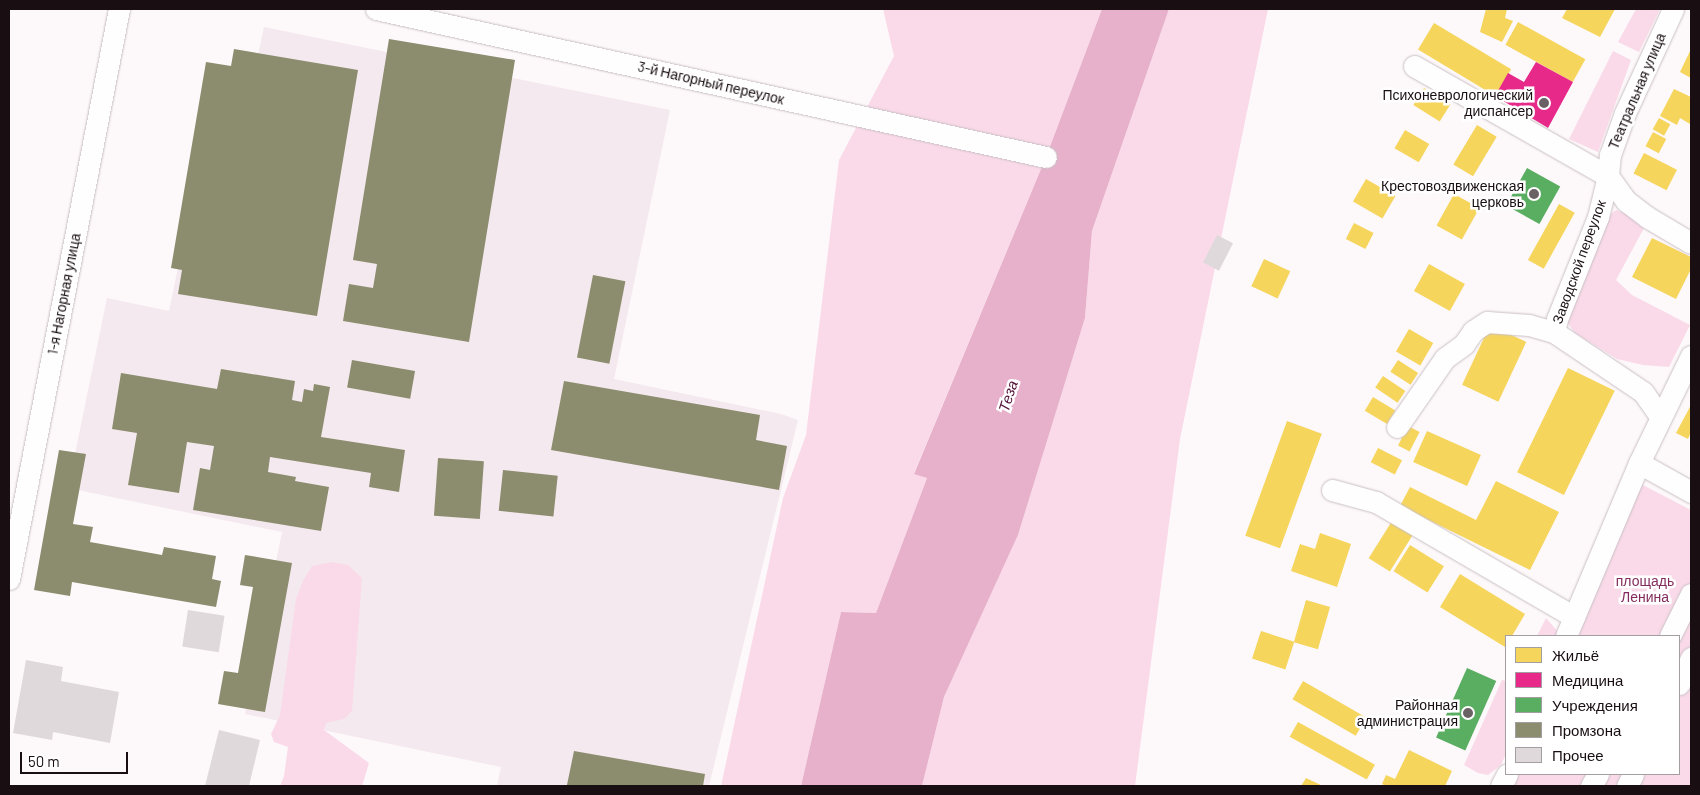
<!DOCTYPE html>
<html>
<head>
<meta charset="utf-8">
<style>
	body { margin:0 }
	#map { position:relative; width:1700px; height:795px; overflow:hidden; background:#fdf8fa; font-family:Barlow,sans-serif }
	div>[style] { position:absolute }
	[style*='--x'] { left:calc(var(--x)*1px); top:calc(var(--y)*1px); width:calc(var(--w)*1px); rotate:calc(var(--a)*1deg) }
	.built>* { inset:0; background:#f4e9ee }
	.green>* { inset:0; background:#fadae9 }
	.water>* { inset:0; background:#e7b1cb }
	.homes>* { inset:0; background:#f6d55c; transform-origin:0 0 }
	.health>* { inset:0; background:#e7298a }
	.public>* { inset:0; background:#5aae61; transform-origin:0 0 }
	.industry>* { inset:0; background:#8c8c6e; transform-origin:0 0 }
	.building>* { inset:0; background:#e0d9dc; transform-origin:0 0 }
	.roads { filter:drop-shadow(0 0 1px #c9c0c4) drop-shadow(0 0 1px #c9c0c4) }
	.minor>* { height:21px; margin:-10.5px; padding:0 10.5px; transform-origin:10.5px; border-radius:10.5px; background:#fffefe }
	.dots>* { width:14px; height:14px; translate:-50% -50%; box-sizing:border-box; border:2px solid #fff; border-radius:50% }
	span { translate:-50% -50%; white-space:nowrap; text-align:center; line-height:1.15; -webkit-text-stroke:5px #fff; paint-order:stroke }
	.street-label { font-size:14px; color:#190f13 }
	.poi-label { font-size:14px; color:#190f13 }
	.right { translate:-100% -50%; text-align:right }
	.park-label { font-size:14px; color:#842c5d }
	.water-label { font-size:15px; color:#521037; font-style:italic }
	.frame { position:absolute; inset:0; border:10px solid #190f13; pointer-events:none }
	.legend { position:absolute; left:1505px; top:635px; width:175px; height:140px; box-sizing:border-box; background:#fff; border:1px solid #a39fa1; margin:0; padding:6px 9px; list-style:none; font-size:15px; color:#190f13 }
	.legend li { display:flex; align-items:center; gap:10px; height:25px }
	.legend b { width:25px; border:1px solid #a39fa1 }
	.scale { position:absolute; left:20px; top:752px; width:108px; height:22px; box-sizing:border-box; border:2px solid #190f13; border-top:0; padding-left:6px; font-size:15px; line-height:18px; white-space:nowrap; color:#190f13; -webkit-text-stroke:4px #fff; paint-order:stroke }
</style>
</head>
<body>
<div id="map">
	<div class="built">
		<div style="clip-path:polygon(264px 27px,670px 110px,614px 379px,781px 414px,798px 420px,709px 786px,497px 786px,501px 767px,245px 714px,282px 532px,68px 488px,107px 298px,169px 311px,211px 109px,245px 116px)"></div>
	</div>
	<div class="green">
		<div style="clip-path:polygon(883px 9px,1102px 9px,1046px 157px,914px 473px,927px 478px,876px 613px,841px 612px,801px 786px,721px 786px,783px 498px,806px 435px,839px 160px,894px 56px)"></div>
		<div style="clip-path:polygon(1169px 9px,1268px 9px,1180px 439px,1135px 786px,922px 786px,944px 697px,1018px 535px,1085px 318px,1092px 231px)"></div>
		<div style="clip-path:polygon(1636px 9px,1660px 9px,1639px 52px,1618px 42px)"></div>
		<div style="clip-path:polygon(1613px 51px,1631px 60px,1598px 152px,1569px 139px)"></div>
		<div style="clip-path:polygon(1616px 210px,1637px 218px,1644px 228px,1616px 280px,1632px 295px,1690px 325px,1669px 367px,1643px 365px,1617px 359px,1575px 333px,1561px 314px,1605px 218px)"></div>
		<div style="clip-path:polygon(1639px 483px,1691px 510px,1691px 786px,1511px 786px,1516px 774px,1679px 774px,1679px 636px,1575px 636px)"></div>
		<div style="clip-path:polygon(332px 562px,348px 565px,362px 578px,352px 711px,344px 719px,326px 723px,324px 730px,369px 763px,362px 786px,280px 786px,284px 776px,288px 747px,274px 742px,271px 734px,280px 715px,296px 599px,303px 581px,312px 566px)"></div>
		<div style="clip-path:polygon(1546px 618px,1559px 633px,1558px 636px,1537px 636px)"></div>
		<div style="clip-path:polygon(1502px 680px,1506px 681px,1506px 754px,1501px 765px,1488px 775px,1478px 773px,1464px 765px)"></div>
	</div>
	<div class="water">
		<div style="clip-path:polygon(1102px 9px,1169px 9px,1092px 231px,1085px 318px,1018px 535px,944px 697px,922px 786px,801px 786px,841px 612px,876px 613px,927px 478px,914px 474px,1046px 157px)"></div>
	</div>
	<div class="homes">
		<div style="clip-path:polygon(1486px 9px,1507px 9px,1505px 18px,1513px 21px,1502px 42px,1480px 32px)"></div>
		<div style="clip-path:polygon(1567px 9px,1615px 9px,1600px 37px,1562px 18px)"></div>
		<div style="left:1518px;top:22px;width:77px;height:26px;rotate:29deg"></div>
		<div style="left:1434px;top:23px;width:90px;height:31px;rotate:31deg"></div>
		<div style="clip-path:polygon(1691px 49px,1691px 78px,1680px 72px)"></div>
		<div style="left:1424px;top:88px;width:31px;height:20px;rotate:32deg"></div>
		<div style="clip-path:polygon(1674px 89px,1691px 97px,1690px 124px,1680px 118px,1677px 125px,1660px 116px)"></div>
		<div style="left:1659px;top:118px;width:13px;height:13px;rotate:29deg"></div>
		<div style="left:1477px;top:125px;width:23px;height:46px;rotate:31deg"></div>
		<div style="left:1405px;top:130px;width:28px;height:21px;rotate:30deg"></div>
		<div style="left:1653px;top:132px;width:15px;height:16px;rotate:28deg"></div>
		<div style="left:1644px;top:153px;width:37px;height:23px;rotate:27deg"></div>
		<div style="left:1366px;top:179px;width:34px;height:26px;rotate:30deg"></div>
		<div style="left:1454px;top:194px;width:29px;height:36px;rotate:29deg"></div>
		<div style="left:1559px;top:204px;width:18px;height:64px;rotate:29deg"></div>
		<div style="left:1354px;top:223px;width:22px;height:18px;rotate:27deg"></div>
		<div style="clip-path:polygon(1652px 238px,1691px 257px,1691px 269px,1676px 299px,1632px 277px)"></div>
		<div style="left:1264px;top:259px;width:29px;height:30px;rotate:25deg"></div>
		<div style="left:1429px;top:264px;width:41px;height:31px;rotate:29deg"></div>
		<div style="left:1490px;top:325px;width:40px;height:66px;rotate:25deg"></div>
		<div style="left:1409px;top:329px;width:28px;height:26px;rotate:30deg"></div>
		<div style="left:1398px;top:360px;width:24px;height:14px;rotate:33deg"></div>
		<div style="left:1568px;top:368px;width:52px;height:116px;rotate:26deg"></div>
		<div style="left:1383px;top:376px;width:27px;height:14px;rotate:34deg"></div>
		<div style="left:1373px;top:397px;width:26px;height:16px;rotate:31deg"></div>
		<div style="clip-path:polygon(1691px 405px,1691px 432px,1688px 439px,1676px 433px)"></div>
		<div style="left:1287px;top:421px;width:37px;height:122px;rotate:20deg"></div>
		<div style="left:1408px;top:426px;width:13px;height:22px;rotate:27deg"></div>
		<div style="left:1427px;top:431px;width:59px;height:34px;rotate:24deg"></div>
		<div style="left:1378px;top:448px;width:27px;height:16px;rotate:27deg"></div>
		<div style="clip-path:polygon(1496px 481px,1559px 512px,1530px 570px,1400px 506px,1410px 487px,1476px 520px)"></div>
		<div style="left:1392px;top:521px;width:25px;height:44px;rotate:32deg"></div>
		<div style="clip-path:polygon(1320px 533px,1351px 544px,1337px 587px,1291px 571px,1300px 544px,1315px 549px)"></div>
		<div style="left:1410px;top:545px;width:40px;height:31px;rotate:32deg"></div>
		<div style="clip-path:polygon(1460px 574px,1525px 614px,1512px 636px,1506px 636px,1505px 647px,1440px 607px)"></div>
		<div style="left:1306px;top:600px;width:25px;height:44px;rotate:16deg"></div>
		<div style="left:1261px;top:631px;width:35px;height:29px;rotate:18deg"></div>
		<div style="left:1303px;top:681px;width:73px;height:21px;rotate:30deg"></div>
		<div style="left:1298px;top:722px;width:88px;height:17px;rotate:29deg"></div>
		<div style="clip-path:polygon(1409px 750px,1452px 771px,1445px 786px,1386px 786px,1382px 784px,1386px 775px,1395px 779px)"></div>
		<div style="clip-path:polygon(1306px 778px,1323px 786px,1301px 786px)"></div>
	</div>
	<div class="health">
		<div style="clip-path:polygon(1536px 62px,1573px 82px,1548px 128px,1495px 96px,1508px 73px,1524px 82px)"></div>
	</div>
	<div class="public">
		<div style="left:1527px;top:168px;width:38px;height:43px;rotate:29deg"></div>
		<div style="left:1467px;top:668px;width:32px;height:76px;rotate:24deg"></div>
	</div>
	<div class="industry">
		<div style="clip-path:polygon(389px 39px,515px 60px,469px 342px,343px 321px,349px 284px,373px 288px,377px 264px,353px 260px)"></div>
		<div style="clip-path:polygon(234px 49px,358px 70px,317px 316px,178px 294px,182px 270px,171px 268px,206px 62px,231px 66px)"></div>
		<div style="left:593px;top:275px;width:33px;height:84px;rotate:11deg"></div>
		<div style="left:352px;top:360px;width:64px;height:28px;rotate:10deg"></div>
		<div style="clip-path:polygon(221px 369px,295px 381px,292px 400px,302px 402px,304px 389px,313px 391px,314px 384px,330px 387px,321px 437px,405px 450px,399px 492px,369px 487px,371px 473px,270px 457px,268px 472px,296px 477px,295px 481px,329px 487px,321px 531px,193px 510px,200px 468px,210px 470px,214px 446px,187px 442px,179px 493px,128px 485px,137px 433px,112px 429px,121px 373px,217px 389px)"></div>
		<div style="clip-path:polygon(564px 381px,760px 415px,756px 440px,787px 446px,779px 490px,551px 450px)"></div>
		<div style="clip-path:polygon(59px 450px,86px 454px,73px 524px,93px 527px,90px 542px,162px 555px,164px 547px,216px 556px,212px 579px,221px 581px,216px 607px,72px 582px,70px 596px,34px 590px)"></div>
		<div style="left:438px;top:458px;width:46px;height:58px;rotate:4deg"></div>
		<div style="left:503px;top:470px;width:55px;height:41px;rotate:6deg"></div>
		<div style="clip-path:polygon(245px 555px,292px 563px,265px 712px,218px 704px,224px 671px,238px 673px,253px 587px,240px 585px)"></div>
		<div style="clip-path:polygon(574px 751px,705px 774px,703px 786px,567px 785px)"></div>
	</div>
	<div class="building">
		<div style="left:1217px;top:235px;width:18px;height:31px;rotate:27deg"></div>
		<div style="left:188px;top:610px;width:37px;height:37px;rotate:9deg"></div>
		<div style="clip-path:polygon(26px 660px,63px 667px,61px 681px,119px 692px,110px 743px,53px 732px,52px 740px,13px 733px)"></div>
		<div style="clip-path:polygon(219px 730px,260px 740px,249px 786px,205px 786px)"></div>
	</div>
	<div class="roads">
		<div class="minor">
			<div style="--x:376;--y:9;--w:686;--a:12.46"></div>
			<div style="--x:1414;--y:66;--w:223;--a:29.6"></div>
			<div style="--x:1608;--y:176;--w:31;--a:54"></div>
			<div style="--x:1626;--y:201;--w:26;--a:37"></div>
			<div style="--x:1647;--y:217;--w:51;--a:30.6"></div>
			<div style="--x:1554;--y:332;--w:13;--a:-77"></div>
			<div style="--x:1557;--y:319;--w:110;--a:-68.1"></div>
			<div style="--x:1598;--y:217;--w:42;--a:-76.3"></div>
			<div style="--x:1608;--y:176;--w:21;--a:-85"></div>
			<div style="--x:1610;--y:155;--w:45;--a:-70.3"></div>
			<div style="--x:1625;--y:113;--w:115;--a:-65.2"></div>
			<div style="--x:1397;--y:427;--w:84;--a:-55.2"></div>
			<div style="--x:1445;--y:358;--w:24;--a:-36"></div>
			<div style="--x:1464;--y:344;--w:16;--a:-55"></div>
			<div style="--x:1473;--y:331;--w:17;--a:-33"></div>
			<div style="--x:1487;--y:322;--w:42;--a:4.1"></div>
			<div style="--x:1529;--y:325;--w:26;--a:16"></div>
			<div style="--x:1554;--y:332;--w:107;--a:34"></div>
			<div style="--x:1643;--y:392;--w:29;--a:55"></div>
			<div style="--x:1639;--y:463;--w:119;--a:-64.1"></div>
			<div style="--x:1332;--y:490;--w:46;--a:15.3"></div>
			<div style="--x:1376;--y:502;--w:229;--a:30.1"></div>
			<div style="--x:9;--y:579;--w:581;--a:-79.08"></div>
			<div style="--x:1566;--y:636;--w:188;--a:-67.1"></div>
			<div style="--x:1639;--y:463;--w:60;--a:29.1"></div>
			<div style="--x:1670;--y:636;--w:47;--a:-63.4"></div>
			<div style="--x:1679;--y:684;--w:29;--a:-65"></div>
			<div style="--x:1501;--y:786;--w:13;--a:-63"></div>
			<div style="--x:1591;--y:786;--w:14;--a:-60"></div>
			<div style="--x:1627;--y:786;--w:13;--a:-63"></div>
		</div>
	</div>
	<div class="dots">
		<div style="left:1544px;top:103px;background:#696164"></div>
		<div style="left:1534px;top:194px;background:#696164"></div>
		<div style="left:1468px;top:713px;background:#696164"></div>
	</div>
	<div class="street-label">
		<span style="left:711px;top:83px;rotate:13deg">3-й Нагорный переулок</span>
		<span style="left:1637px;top:91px;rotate:-67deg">Театральная улица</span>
		<span style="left:1579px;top:262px;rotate:-70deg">Заводской переулок</span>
		<span style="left:64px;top:294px;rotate:-79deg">1-я Нагорная улица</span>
	</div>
	<div class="poi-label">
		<span class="right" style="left:1533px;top:103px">Психоневрологический<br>диспансер</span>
		<span class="right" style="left:1524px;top:194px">Крестовоздвиженская<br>церковь</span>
		<span class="right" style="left:1458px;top:713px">Районная<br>администрация</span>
	</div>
	<div class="park-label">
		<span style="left:1645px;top:589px">площадь<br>Ленина</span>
	</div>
	<div class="water-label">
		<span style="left:1008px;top:396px;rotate:-72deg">Теза</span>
	</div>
	<div class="frame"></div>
	<ul class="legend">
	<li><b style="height:14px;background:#f6d55c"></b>Жильё</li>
	<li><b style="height:14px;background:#e7298a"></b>Медицина</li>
	<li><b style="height:14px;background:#5aae61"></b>Учреждения</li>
	<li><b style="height:14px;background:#8c8c6e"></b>Промзона</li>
	<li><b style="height:14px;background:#e0d9dc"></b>Прочее</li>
	</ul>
	<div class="scale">50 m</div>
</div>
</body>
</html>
